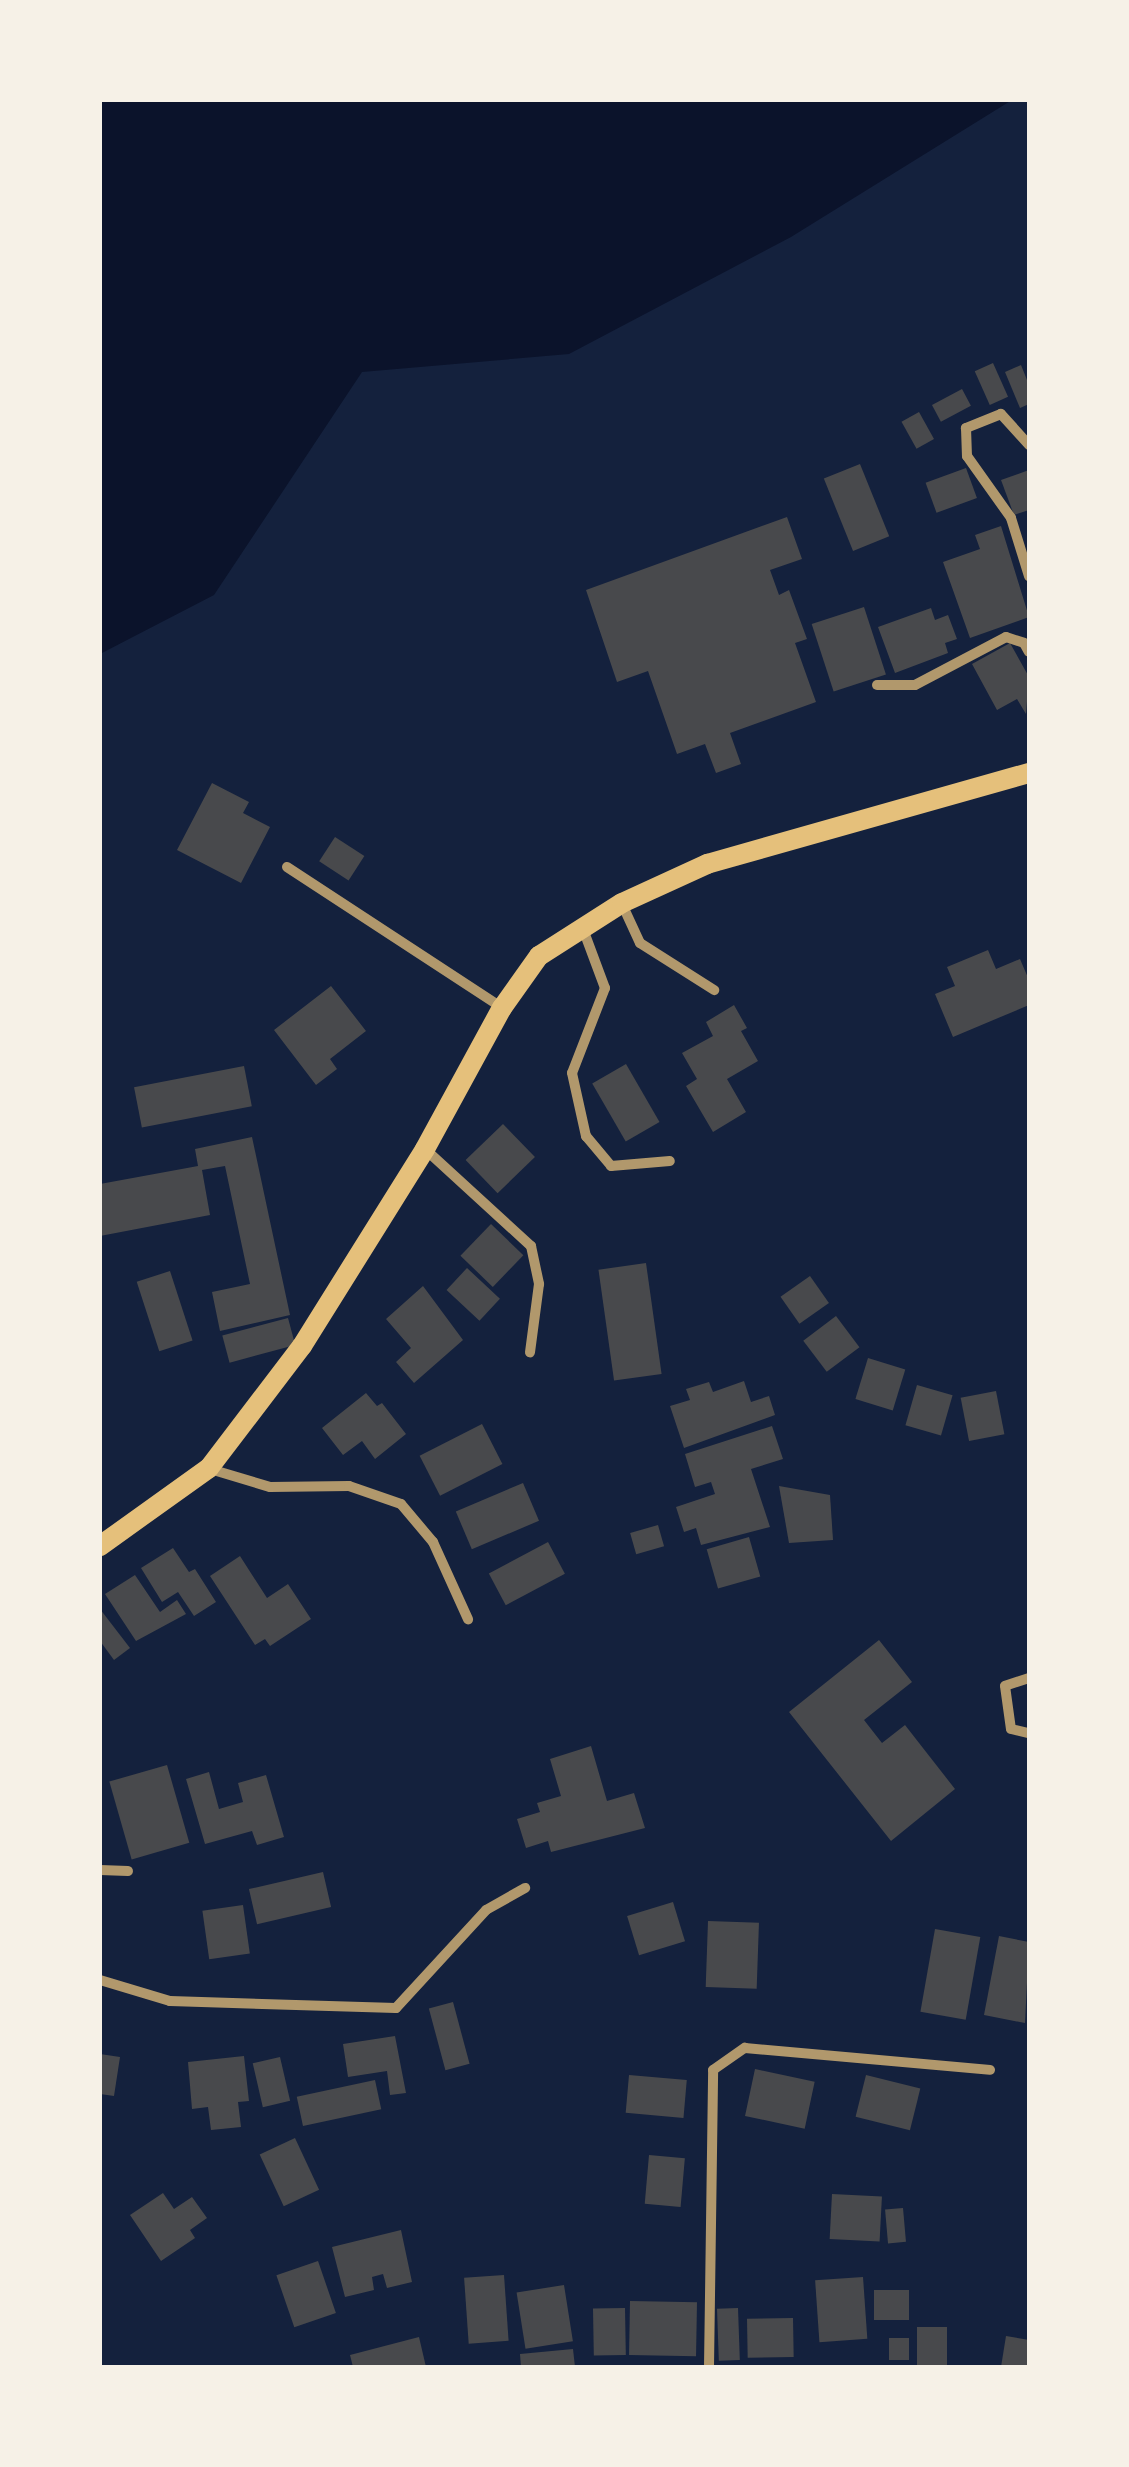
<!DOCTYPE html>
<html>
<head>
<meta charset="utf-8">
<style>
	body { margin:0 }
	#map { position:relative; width:1129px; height:2467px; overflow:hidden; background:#14213d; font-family:"Open Sans",sans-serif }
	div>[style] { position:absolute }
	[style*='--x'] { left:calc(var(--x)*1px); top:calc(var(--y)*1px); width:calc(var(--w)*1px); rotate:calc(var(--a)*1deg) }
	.water>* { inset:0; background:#0b132b }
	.building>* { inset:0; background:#48494c; transform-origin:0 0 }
	.minor>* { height:10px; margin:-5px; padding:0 5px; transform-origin:5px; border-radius:5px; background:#b1986c }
	.primary>* { height:20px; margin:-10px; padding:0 10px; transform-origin:10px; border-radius:10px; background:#e5c07b }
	span { translate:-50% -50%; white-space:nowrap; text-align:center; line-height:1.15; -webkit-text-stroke:8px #f6f1e7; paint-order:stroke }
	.frame { position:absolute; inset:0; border:102px solid #f6f1e7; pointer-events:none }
</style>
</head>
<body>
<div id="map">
	<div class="water">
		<div style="clip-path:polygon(100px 100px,1012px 100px,791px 237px,569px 354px,362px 372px,214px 595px,100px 654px)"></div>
	</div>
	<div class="building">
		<div style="left:993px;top:363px;width:37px;height:20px;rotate:66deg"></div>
		<div style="clip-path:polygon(1021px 365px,1029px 385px,1029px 404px,1020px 408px,1005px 372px)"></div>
		<div style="left:962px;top:389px;width:19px;height:34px;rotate:62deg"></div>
		<div style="left:919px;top:412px;width:31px;height:20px;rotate:61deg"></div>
		<div style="left:860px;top:464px;width:78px;height:39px;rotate:68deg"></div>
		<div style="left:966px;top:468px;width:32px;height:43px;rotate:70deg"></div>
		<div style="clip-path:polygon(1029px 470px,1029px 510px,1014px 515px,1001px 480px)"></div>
		<div style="clip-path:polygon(787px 517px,802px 559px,770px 570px,779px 595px,789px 590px,807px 639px,795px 643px,816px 702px,730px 733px,741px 764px,716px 773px,705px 744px,677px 754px,648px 671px,617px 682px,586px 590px)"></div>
		<div style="clip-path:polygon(1001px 526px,1029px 617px,970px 638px,943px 562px,980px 549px,975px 535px)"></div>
		<div style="left:864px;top:607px;width:71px;height:55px;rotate:72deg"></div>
		<div style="clip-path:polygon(931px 608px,935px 620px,948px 615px,957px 639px,945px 643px,948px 653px,895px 673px,878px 627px)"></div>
		<div style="clip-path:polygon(1010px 643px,1029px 677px,1026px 714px,1017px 699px,997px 710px,972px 664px)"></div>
		<div style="clip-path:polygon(212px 783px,249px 802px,243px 813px,270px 827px,241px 883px,177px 850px)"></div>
		<div style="left:335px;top:837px;width:35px;height:29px;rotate:33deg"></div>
		<div style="clip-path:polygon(988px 950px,996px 969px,1020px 959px,1029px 980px,1029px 1005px,953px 1037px,935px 994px,955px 986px,947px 967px)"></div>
		<div style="clip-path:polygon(331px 986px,366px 1031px,330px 1059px,337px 1069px,316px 1085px,274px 1030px)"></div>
		<div style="clip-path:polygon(734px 1005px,747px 1028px,741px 1031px,758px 1061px,727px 1079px,746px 1112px,713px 1132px,686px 1086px,697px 1079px,682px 1053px,713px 1036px,706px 1022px)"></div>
		<div style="left:626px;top:1064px;width:67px;height:39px;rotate:60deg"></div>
		<div style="left:244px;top:1066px;width:41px;height:112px;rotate:79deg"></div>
		<div style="left:503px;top:1124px;width:46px;height:52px;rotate:46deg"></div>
		<div style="clip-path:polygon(252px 1137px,290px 1315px,220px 1331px,212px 1292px,250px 1284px,225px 1166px,202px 1170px,210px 1215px,100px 1236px,100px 1184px,198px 1166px,195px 1149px)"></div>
		<div style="left:491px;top:1224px;width:45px;height:44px;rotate:44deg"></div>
		<div style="left:646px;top:1263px;width:112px;height:48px;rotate:82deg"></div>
		<div style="left:467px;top:1268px;width:45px;height:30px;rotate:43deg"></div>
		<div style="left:170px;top:1271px;width:73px;height:35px;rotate:72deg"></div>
		<div style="left:810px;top:1276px;width:33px;height:36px;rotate:55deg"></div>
		<div style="clip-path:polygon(423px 1286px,463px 1340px,414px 1383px,396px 1362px,411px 1348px,386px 1319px)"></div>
		<div style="left:836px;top:1316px;width:39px;height:41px;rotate:53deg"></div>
		<div style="left:288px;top:1318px;width:28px;height:68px;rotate:75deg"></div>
		<div style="left:868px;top:1358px;width:39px;height:43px;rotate:17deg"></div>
		<div style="clip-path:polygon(744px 1381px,751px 1402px,769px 1396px,775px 1415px,684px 1448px,670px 1406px,690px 1400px,686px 1389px,709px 1382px,713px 1392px)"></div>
		<div style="left:917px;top:1385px;width:37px;height:42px;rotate:16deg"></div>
		<div style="left:996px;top:1391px;width:44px;height:36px;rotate:79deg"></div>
		<div style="clip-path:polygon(366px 1393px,377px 1406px,382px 1403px,406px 1434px,375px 1459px,362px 1441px,343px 1455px,322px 1428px)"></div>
		<div style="left:482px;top:1424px;width:45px;height:70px;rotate:63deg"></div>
		<div style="clip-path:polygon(772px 1426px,783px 1459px,751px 1469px,770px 1527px,701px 1545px,696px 1528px,684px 1532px,676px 1507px,715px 1494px,711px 1482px,695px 1487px,685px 1454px)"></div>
		<div style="left:523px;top:1483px;width:41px;height:73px;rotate:67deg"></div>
		<div style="clip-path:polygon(779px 1486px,830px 1495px,833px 1540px,789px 1543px)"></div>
		<div style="left:658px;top:1525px;width:22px;height:29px;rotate:74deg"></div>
		<div style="left:749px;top:1537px;width:41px;height:44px;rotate:74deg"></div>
		<div style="left:548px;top:1542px;width:36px;height:67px;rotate:62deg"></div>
		<div style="clip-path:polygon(173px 1548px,189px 1572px,195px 1569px,216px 1602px,194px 1616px,178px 1592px,162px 1602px,141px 1568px)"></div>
		<div style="clip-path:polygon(240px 1556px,267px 1598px,288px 1584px,311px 1619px,270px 1646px,265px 1639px,255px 1645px,210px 1576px)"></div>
		<div style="clip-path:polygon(135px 1575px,160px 1612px,177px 1600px,186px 1614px,136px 1641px,105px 1594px)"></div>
		<div style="clip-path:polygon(100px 1609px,130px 1648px,114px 1660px,100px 1641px)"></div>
		<div style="clip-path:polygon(879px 1640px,912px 1682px,864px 1720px,882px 1743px,905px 1725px,955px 1789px,891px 1841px,789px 1712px)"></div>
		<div style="clip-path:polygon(591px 1746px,607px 1801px,634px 1793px,645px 1828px,551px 1852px,548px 1841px,526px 1848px,517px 1819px,540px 1812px,537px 1803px,561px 1796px,550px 1759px)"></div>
		<div style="left:167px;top:1765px;width:81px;height:60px;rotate:74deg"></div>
		<div style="clip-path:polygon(209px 1772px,219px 1809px,243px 1802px,238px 1783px,266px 1775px,284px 1837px,257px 1845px,252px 1831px,205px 1844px,186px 1779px)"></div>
		<div style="left:323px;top:1872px;width:36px;height:76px;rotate:77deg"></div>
		<div style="left:673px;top:1902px;width:41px;height:48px;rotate:73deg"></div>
		<div style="left:243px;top:1905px;width:49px;height:41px;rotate:82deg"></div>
		<div style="left:708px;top:1921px;width:51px;height:66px;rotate:2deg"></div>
		<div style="left:935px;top:1929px;width:46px;height:84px;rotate:10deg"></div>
		<div style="clip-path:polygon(999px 1936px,1029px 1942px,1025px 2023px,984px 2015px)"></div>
		<div style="left:453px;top:2002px;width:64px;height:25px;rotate:75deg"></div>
		<div style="clip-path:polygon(395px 2036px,406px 2093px,390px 2095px,387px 2071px,348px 2077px,343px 2044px)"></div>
		<div style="clip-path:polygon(100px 2054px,120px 2057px,114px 2096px,100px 2094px)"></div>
		<div style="clip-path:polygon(244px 2056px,249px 2101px,238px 2102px,241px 2127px,211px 2130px,208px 2107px,192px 2109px,188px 2062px)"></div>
		<div style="left:280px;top:2057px;width:45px;height:28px;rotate:77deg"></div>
		<div style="left:755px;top:2069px;width:61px;height:48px;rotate:12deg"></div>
		<div style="left:629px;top:2075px;width:58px;height:38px;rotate:5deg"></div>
		<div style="left:866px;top:2075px;width:56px;height:43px;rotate:14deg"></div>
		<div style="left:375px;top:2080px;width:30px;height:80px;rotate:78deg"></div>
		<div style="left:295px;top:2138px;width:57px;height:39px;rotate:65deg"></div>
		<div style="left:649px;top:2155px;width:36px;height:49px;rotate:5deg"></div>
		<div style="clip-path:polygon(163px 2193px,174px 2209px,192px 2197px,207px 2218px,190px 2230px,195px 2238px,161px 2261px,130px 2215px)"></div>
		<div style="left:832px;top:2194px;width:50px;height:45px;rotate:3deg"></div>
		<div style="left:903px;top:2208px;width:34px;height:18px;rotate:85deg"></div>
		<div style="clip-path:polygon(401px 2230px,412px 2282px,387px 2288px,383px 2274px,372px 2277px,374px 2290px,345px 2297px,332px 2247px)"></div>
		<div style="left:318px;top:2261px;width:55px;height:44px;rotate:71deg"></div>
		<div style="left:504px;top:2275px;width:66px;height:40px;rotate:86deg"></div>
		<div style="left:863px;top:2277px;width:62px;height:48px;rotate:86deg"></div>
		<div style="left:564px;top:2285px;width:57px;height:48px;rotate:81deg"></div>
		<div style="left:874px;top:2290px;width:35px;height:30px"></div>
		<div style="left:630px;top:2301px;width:67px;height:54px;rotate:1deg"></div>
		<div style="left:625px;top:2308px;width:47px;height:32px;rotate:89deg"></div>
		<div style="left:738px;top:2308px;width:52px;height:21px;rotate:88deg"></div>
		<div style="left:793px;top:2318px;width:39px;height:46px;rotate:89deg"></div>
		<div style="left:917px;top:2327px;width:30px;height:40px"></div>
		<div style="clip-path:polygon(1006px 2336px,1029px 2340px,1029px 2367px,1001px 2367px)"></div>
		<div style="clip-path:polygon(419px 2337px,426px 2367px,353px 2367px,350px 2355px)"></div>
		<div style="left:889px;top:2338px;width:20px;height:22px"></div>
		<div style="clip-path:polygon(573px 2349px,575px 2367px,521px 2367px,520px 2354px)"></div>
	</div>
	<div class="minor">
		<div style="--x:1029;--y:445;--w:42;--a:-132.1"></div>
		<div style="--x:1001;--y:414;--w:38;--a:158"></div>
		<div style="--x:966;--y:428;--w:28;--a:88"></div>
		<div style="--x:967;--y:456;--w:76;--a:54.6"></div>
		<div style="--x:1011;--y:518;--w:61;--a:72.8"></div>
		<div style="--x:877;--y:685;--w:38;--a:0"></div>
		<div style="--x:915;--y:685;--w:103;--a:-27.8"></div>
		<div style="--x:1006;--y:637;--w:19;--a:18"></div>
		<div style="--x:1024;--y:643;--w:10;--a:61"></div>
		<div style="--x:287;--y:867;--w:256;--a:33.2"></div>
		<div style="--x:622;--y:904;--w:43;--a:65.2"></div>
		<div style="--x:640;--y:943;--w:88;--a:32.4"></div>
		<div style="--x:583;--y:929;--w:63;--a:69.6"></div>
		<div style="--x:605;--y:988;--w:91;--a:111.2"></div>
		<div style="--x:572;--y:1073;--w:65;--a:77.5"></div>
		<div style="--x:586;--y:1136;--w:39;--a:50"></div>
		<div style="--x:611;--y:1166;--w:59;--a:-4.8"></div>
		<div style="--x:425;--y:1149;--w:144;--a:42.5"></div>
		<div style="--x:531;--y:1246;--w:39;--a:78"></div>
		<div style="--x:539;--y:1284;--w:69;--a:97.5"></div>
		<div style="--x:210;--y:1469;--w:63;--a:16.7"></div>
		<div style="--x:270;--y:1487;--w:79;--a:-0.7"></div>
		<div style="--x:349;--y:1486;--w:55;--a:19.1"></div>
		<div style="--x:401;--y:1504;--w:50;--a:49.9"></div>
		<div style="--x:433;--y:1542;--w:85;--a:65.6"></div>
		<div style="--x:1029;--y:1678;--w:25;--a:162"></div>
		<div style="--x:1005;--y:1686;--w:43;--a:82.1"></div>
		<div style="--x:1011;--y:1729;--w:18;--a:13"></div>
		<div style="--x:100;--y:1870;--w:28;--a:2"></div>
		<div style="--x:100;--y:1980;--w:73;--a:16.7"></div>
		<div style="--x:170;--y:2001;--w:226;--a:1.8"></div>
		<div style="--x:396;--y:2008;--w:133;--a:-47.4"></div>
		<div style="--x:486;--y:1910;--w:45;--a:-29.4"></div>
		<div style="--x:709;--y:2367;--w:297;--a:-89.2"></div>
		<div style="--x:713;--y:2070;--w:39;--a:-35"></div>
		<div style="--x:745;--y:2048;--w:246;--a:5.1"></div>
	</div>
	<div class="primary">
		<div style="--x:100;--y:1546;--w:134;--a:-35.6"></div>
		<div style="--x:209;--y:1468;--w:153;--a:-52.7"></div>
		<div style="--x:302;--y:1346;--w:232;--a:-58"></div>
		<div style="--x:425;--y:1149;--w:161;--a:-61.4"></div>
		<div style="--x:502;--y:1008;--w:64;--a:-54.6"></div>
		<div style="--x:539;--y:956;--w:98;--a:-32.6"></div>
		<div style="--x:622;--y:903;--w:94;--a:-24.6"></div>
		<div style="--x:707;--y:864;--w:335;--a:-15.8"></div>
	</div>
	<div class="frame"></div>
</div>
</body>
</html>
